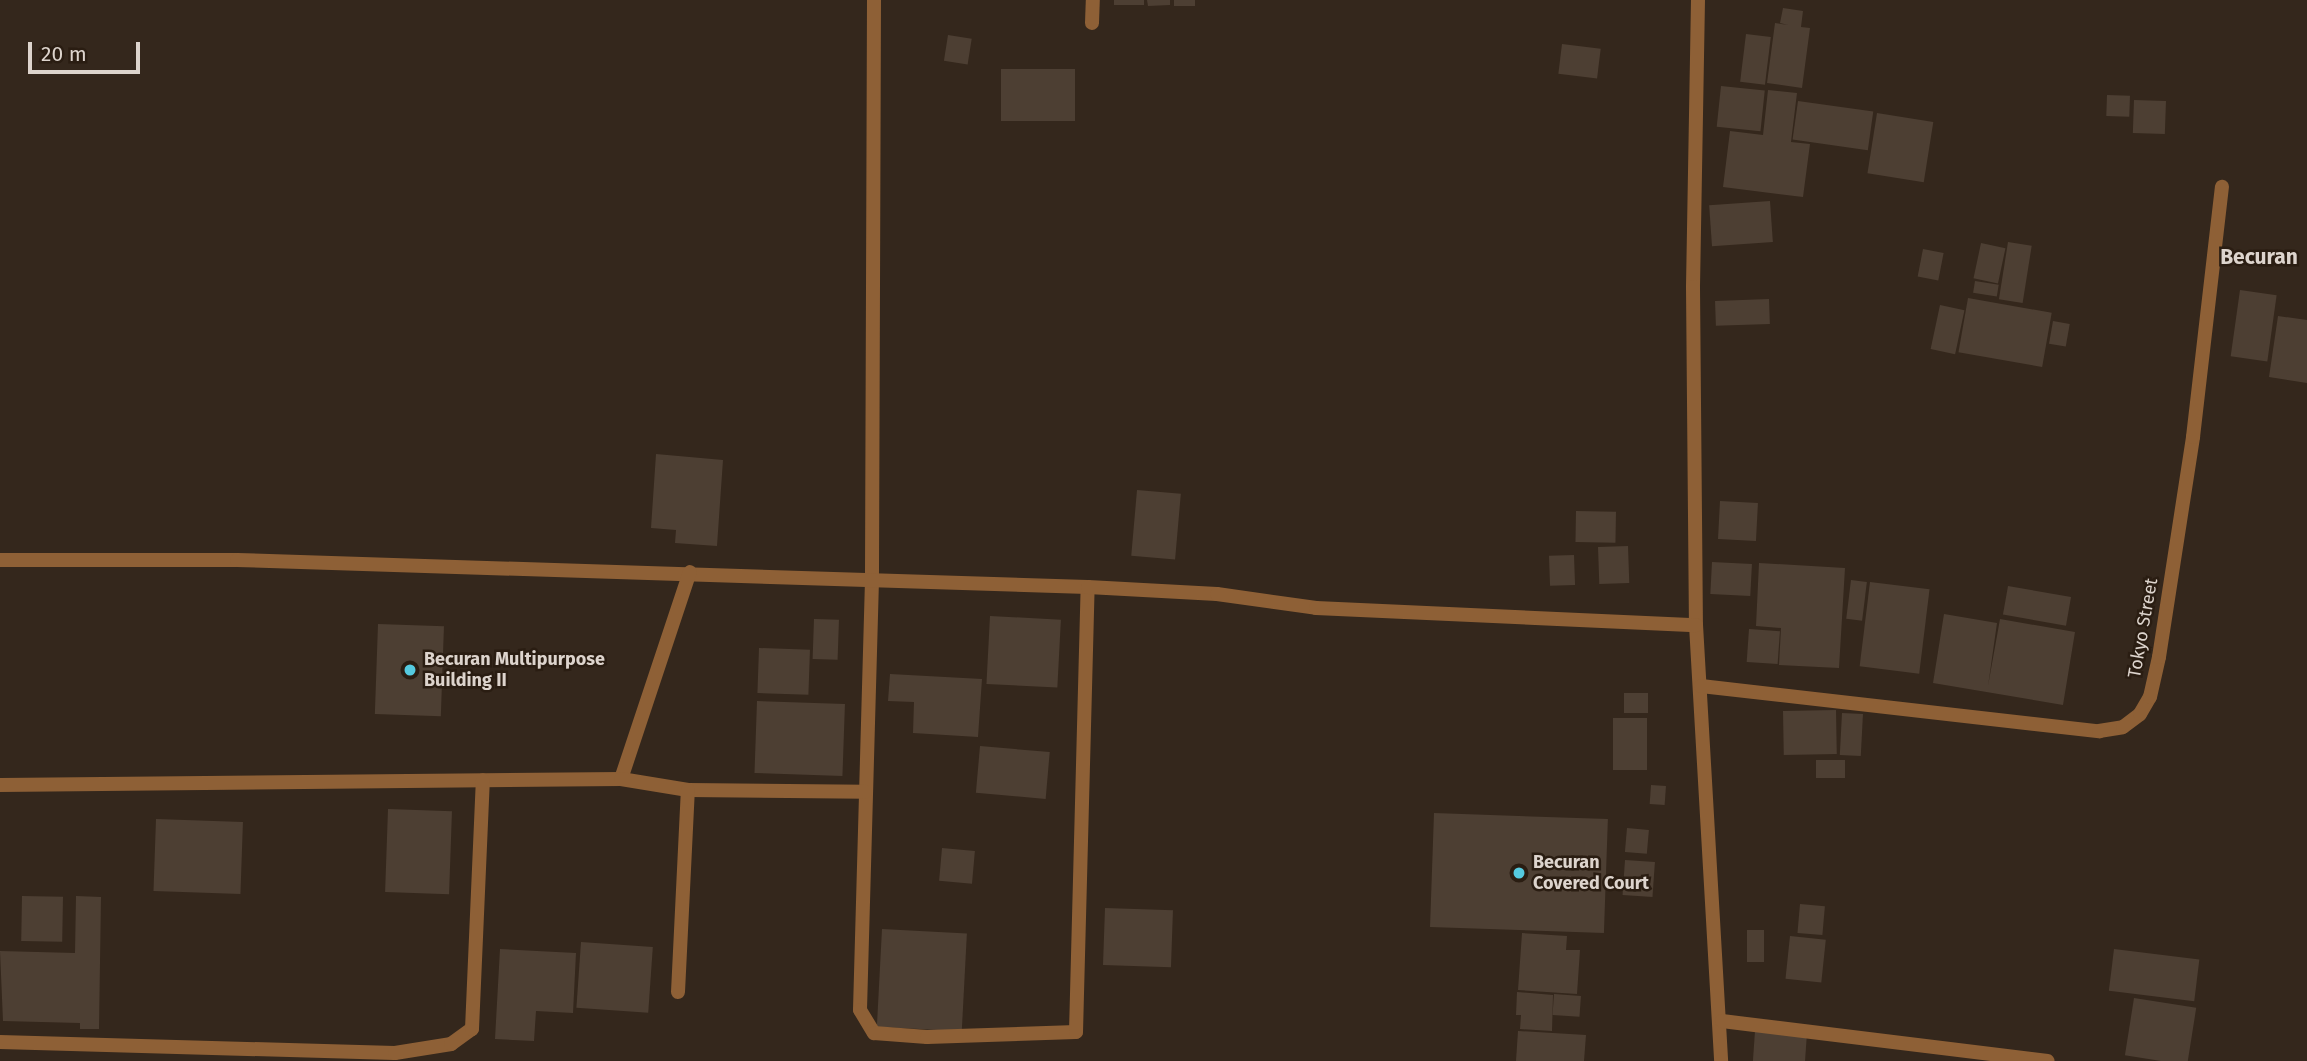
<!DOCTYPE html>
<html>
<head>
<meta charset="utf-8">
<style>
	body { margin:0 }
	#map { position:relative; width:2307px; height:1061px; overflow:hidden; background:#34271c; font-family:"Fira Sans",sans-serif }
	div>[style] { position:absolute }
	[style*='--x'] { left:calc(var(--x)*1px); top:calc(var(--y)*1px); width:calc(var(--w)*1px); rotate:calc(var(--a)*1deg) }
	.building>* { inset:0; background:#4d3f33; transform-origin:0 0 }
	.minor>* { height:14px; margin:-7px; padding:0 7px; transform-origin:7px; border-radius:7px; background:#8e6036 }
	.dots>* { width:19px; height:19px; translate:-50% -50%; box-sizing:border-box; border:4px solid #2a1d12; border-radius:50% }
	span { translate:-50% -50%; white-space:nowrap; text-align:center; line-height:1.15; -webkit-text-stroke:5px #2a1d12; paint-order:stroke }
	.street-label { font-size:18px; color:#ddd4cd }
	.poi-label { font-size:18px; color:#ddd4cd; font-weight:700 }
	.left { translate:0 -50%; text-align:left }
	.quarter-label { font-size:21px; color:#ddd4cd; font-weight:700 }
	.scale { position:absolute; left:28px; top:42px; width:112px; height:32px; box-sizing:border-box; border:4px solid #ddd4cd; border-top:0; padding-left:9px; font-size:21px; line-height:24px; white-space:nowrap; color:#ddd4cd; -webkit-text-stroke:5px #2a1d12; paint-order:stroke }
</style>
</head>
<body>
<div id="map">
	<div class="building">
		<div style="left:1114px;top:0;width:30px;height:5px"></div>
		<div style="clip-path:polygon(1147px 0,1170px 0,1170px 5px,1148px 6px)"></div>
		<div style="left:1174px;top:0;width:21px;height:6px"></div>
		<div style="clip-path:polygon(1783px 8px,1803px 11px,1801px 27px,1810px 28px,1802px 88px,1767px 83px,1775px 23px,1788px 25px,1780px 23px)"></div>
		<div style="left:1746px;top:34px;width:25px;height:48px;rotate:7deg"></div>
		<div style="left:948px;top:35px;width:24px;height:26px;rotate:9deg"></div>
		<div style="left:1562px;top:44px;width:39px;height:30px;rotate:7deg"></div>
		<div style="left:1001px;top:69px;width:74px;height:52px"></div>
		<div style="left:1721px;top:86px;width:44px;height:41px;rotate:6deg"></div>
		<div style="clip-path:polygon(1768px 90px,1797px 93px,1791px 142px,1810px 144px,1803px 197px,1723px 187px,1730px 131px,1763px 135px)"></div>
		<div style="left:2107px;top:95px;width:23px;height:21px;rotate:2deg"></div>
		<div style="left:2134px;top:100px;width:32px;height:33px;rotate:2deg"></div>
		<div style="left:1798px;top:101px;width:76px;height:39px;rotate:8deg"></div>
		<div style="left:1877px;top:113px;width:57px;height:61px;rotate:9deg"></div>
		<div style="left:1770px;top:201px;width:41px;height:61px;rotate:86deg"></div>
		<div style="left:2008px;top:242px;width:24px;height:58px;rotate:9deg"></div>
		<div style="left:1981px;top:243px;width:25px;height:36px;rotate:12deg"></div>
		<div style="left:1923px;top:249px;width:21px;height:28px;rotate:11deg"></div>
		<div style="left:1975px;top:281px;width:24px;height:12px;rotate:9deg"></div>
		<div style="left:2240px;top:290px;width:37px;height:67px;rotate:8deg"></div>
		<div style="left:1968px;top:298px;width:85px;height:55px;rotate:10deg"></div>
		<div style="left:1769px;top:299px;width:25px;height:54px;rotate:88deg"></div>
		<div style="left:1940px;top:305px;width:25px;height:45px;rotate:12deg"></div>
		<div style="clip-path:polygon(2278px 316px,2307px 320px,2307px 383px,2269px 377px)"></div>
		<div style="left:2053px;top:321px;width:17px;height:23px;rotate:10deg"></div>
		<div style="clip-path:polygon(656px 454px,723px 460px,717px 546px,675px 543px,676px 530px,651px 528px)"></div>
		<div style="left:1137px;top:490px;width:44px;height:66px;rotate:5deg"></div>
		<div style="left:1720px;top:501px;width:38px;height:38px;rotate:3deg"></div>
		<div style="left:1576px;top:511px;width:40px;height:31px;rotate:1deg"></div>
		<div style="left:1628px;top:546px;width:37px;height:30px;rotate:88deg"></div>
		<div style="left:1574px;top:555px;width:30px;height:25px;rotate:88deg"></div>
		<div style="left:1712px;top:562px;width:40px;height:32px;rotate:3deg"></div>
		<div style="clip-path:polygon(1759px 563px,1845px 568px,1839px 668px,1779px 665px,1781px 628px,1756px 626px)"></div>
		<div style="left:1851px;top:580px;width:16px;height:39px;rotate:7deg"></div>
		<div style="left:1870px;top:582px;width:60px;height:85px;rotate:7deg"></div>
		<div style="left:2008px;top:586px;width:64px;height:29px;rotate:10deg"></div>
		<div style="clip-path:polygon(1944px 614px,1997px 623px,1988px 686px,2000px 619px,2075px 632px,2063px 705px,1933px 683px)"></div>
		<div style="left:990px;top:616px;width:71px;height:68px;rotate:3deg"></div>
		<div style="left:814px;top:619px;width:25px;height:40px;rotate:2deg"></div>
		<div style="left:378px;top:624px;width:66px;height:90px;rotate:2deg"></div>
		<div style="left:1749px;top:629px;width:31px;height:33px;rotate:4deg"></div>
		<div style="left:759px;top:648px;width:51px;height:45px;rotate:2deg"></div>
		<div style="clip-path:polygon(890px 674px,982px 679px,978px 737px,913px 733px,914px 702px,888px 701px)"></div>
		<div style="left:1648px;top:693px;width:20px;height:24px;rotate:90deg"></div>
		<div style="left:757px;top:701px;width:88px;height:72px;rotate:2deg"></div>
		<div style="left:1836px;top:710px;width:44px;height:53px;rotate:89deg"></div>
		<div style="left:1842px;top:713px;width:21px;height:42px;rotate:3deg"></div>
		<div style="left:1613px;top:718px;width:34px;height:52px"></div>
		<div style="left:980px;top:746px;width:70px;height:47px;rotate:5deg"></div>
		<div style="left:1816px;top:760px;width:29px;height:18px"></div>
		<div style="left:1651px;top:785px;width:15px;height:19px;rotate:4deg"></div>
		<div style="left:388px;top:809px;width:64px;height:83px;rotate:2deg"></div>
		<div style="left:1434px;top:813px;width:174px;height:114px;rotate:2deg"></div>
		<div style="left:156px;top:819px;width:87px;height:72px;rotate:2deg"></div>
		<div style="left:1627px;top:828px;width:22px;height:24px;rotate:5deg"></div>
		<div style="left:942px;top:848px;width:33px;height:33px;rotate:5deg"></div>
		<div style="left:1625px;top:860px;width:30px;height:35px;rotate:4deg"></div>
		<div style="left:22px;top:896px;width:41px;height:45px;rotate:1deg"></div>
		<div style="clip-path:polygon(76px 896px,101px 897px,99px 1029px,80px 1029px,80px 1023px,3px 1021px,0 951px,75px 953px)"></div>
		<div style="left:1800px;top:904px;width:25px;height:29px;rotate:5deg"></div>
		<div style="left:1105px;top:908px;width:68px;height:57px;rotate:2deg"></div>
		<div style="left:882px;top:929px;width:85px;height:98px;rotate:3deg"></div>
		<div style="left:1747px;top:930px;width:17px;height:32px"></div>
		<div style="clip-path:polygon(1522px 933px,1567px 936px,1566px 950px,1580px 950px,1577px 994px,1518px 990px)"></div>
		<div style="left:1790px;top:936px;width:36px;height:43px;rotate:6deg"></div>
		<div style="left:581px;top:942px;width:72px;height:66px;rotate:4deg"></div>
		<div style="clip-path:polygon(500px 949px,576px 953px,573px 1013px,536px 1011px,534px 1041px,495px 1039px)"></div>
		<div style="left:2114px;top:949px;width:86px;height:42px;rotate:7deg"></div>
		<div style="clip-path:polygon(1517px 992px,1553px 995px,1552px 1031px,1520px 1029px,1521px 1015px,1516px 1015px)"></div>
		<div style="left:1554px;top:994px;width:27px;height:21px;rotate:4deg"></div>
		<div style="left:2134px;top:998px;width:63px;height:58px;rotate:9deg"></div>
		<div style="clip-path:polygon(1518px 1031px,1586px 1035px,1584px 1061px,1516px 1061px)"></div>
		<div style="left:1755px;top:1031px;width:52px;height:30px;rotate:4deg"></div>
	</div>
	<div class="minor">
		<div style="--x:874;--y:0;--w:580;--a:90.2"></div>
		<div style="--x:872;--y:580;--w:430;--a:91.6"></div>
		<div style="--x:860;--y:1010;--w:27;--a:59"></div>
		<div style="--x:874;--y:1033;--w:53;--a:4.3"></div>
		<div style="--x:927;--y:1037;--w:149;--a:-1.9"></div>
		<div style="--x:1076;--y:1032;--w:445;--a:-88.5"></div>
		<div style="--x:1698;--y:0;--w:287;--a:91"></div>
		<div style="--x:1693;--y:287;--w:338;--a:89.5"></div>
		<div style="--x:1696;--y:625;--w:437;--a:86.7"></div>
		<div style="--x:1092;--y:23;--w:23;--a:-88"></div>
		<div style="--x:0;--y:560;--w:237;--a:0"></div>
		<div style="--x:237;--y:560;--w:851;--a:1.82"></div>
		<div style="--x:1088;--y:587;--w:129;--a:3.1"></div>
		<div style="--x:1217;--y:594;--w:100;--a:8"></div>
		<div style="--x:1316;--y:608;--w:380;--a:2.6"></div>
		<div style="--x:1701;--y:686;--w:401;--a:6.5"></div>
		<div style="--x:2099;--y:731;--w:24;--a:-9"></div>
		<div style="--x:2123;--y:727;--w:21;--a:-37"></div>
		<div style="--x:2140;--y:714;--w:20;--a:-60"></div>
		<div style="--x:2150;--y:697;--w:41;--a:-77.3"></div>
		<div style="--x:2159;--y:657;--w:223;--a:-81.2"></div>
		<div style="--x:2193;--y:437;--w:252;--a:-83.4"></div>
		<div style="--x:621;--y:779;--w:218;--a:-71.6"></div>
		<div style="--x:0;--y:785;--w:621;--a:-0.55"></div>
		<div style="--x:621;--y:779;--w:68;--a:9.3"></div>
		<div style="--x:688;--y:790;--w:177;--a:0.6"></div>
		<div style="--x:678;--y:992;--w:202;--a:-87.2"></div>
		<div style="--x:1722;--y:1021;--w:328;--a:7"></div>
		<div style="--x:0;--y:1042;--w:395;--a:1.6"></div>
		<div style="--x:395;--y:1053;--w:57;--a:-9.1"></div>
		<div style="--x:451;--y:1044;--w:26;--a:-36"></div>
		<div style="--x:472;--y:1029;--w:249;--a:-87.5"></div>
	</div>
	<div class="dots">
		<div style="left:410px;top:670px;background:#55cadf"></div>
		<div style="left:1519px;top:873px;background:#55cadf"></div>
	</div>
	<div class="street-label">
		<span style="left:2143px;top:628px;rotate:-80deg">Tokyo Street</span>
	</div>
	<div class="poi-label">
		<span class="left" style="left:424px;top:670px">Becuran Multipurpose<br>Building II</span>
		<span class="left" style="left:1533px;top:873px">Becuran<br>Covered Court</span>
	</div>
	<div class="quarter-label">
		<span style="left:2259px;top:257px">Becuran</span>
	</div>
	<div class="scale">20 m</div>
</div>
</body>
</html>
